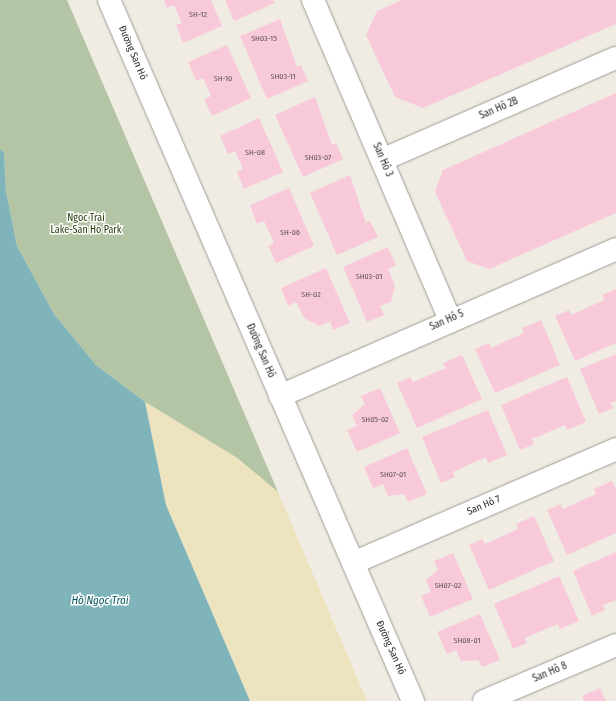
<!DOCTYPE html>
<html>
<head>
<meta charset="utf-8">
<style>
	body { margin:0 }
	#map { position:relative; width:616px; height:701px; overflow:hidden; background:#f0ece4; font-family:"Fira Sans Condensed",sans-serif }
	div>[style] { position:absolute }
	[style*='--x'] { left:calc(var(--x)*1px); top:calc(var(--y)*1px); width:calc(var(--w)*1px); rotate:calc(var(--a)*1deg) }
	.green>* { inset:0; background:#b3c5a5 }
	.sand>* { inset:0; background:#ede3be }
	.water>* { inset:0; background:#80b4bb }
	.building>* { inset:0; background:#f8cad9 }
	.roads { filter:drop-shadow(0 0 1px #a09c95) drop-shadow(0 0 1px #a09c95) }
	.minor>* { height:22px; margin:-11px; padding:0 11px; transform-origin:11px; border-radius:11px; background:#fff }
	span { translate:-50% -50%; white-space:nowrap; text-align:center; line-height:1.15; -webkit-text-stroke:3px #fff; paint-order:stroke }
	.number-label { font-size:8px; color:#5e5153 }
	.number-label span { -webkit-text-stroke-width:0 }
	.street-label { font-size:10px; color:#2a2926 }
	.park-label { font-size:10px; color:#1d3600 }
	.water-label { font-size:11px; color:#05545c; font-style:italic }
</style>
</head>
<body>
<div id="map">
	<div class="green">
		<div style="clip-path:polygon(0 0,67px 0,278px 492px,237px 458px,145px 402px,96px 365px,54px 314px,17px 246px,6px 191px,4px 152px,0 150px)"></div>
	</div>
	<div class="sand">
		<div style="clip-path:polygon(145px 402px,237px 458px,278px 492px,367px 701px,250px 701px,166px 505px)"></div>
	</div>
	<div class="water">
		<div style="clip-path:polygon(0 150px,4px 152px,6px 191px,17px 246px,54px 314px,96px 365px,145px 402px,166px 505px,250px 701px,0 701px)"></div>
	</div>
	<div class="building">
		<div style="clip-path:polygon(164px 0,211px 0,222px 26px,183px 43px,176px 25px,182px 23px,174px 5px,167px 8px)"></div>
		<div style="clip-path:polygon(225px 0,273px 0,275px 3px,234px 21px)"></div>
		<div style="clip-path:polygon(402px 0,616px 0,616px 24px,423px 108px,395px 97px,366px 35px,377px 11px)"></div>
		<div style="clip-path:polygon(280px 19px,297px 67px,301px 65px,308px 81px,267px 99px,240px 36px)"></div>
		<div style="clip-path:polygon(227px 45px,251px 98px,212px 116px,204px 99px,211px 96px,203px 78px,196px 81px,188px 62px)"></div>
		<div style="clip-path:polygon(616px 93px,616px 213px,489px 269px,467px 261px,435px 192px,443px 170px)"></div>
		<div style="clip-path:polygon(315px 97px,332px 145px,336px 143px,343px 159px,303px 177px,275px 115px)"></div>
		<div style="clip-path:polygon(259px 118px,283px 172px,244px 189px,237px 172px,243px 169px,235px 151px,228px 154px,220px 136px)"></div>
		<div style="clip-path:polygon(350px 175px,366px 223px,370px 221px,378px 237px,337px 255px,310px 193px)"></div>
		<div style="clip-path:polygon(289px 188px,314px 246px,276px 263px,268px 246px,274px 243px,264px 221px,257px 224px,250px 205px)"></div>
		<div style="clip-path:polygon(388px 247px,396px 265px,388px 269px,395px 285px,391px 302px,380px 306px,384px 315px,367px 322px,343px 267px)"></div>
		<div style="clip-path:polygon(326px 268px,350px 323px,333px 330px,330px 321px,319px 326px,304px 318px,296px 302px,288px 306px,281px 288px)"></div>
		<div style="clip-path:polygon(616px 289px,616px 343px,575px 361px,555px 316px,569px 310px,571px 315px,604px 300px,602px 295px)"></div>
		<div style="clip-path:polygon(541px 320px,560px 365px,495px 393px,475px 349px,489px 343px,491px 348px,524px 333px,522px 328px)"></div>
		<div style="clip-path:polygon(616px 354px,616px 401px,610px 403px,613px 408px,599px 414px,580px 369px)"></div>
		<div style="clip-path:polygon(462px 355px,482px 399px,417px 428px,397px 383px,410px 377px,413px 382px,446px 368px,443px 363px)"></div>
		<div style="clip-path:polygon(567px 377px,586px 422px,567px 430px,565px 425px,532px 439px,534px 444px,520px 450px,501px 405px)"></div>
		<div style="clip-path:polygon(380px 388px,400px 433px,357px 452px,347px 430px,357px 426px,352px 415px,365px 404px,361px 396px)"></div>
		<div style="clip-path:polygon(488px 410px,507px 455px,488px 463px,486px 457px,453px 472px,455px 477px,441px 483px,422px 437px)"></div>
		<div style="clip-path:polygon(407px 448px,427px 494px,408px 502px,404px 494px,388px 496px,383px 484px,373px 488px,364px 467px)"></div>
		<div style="clip-path:polygon(612px 481px,616px 489px,616px 533px,567px 555px,547px 510px,560px 504px,563px 509px,596px 494px,594px 489px)"></div>
		<div style="clip-path:polygon(534px 516px,554px 561px,489px 590px,469px 545px,482px 539px,485px 544px,518px 529px,516px 524px)"></div>
		<div style="clip-path:polygon(616px 552px,616px 600px,603px 605px,605px 610px,592px 616px,573px 571px)"></div>
		<div style="clip-path:polygon(453px 553px,473px 599px,430px 617px,421px 596px,431px 592px,426px 580px,438px 570px,434px 561px)"></div>
		<div style="clip-path:polygon(559px 576px,579px 621px,560px 629px,558px 624px,525px 638px,527px 643px,513px 649px,494px 604px)"></div>
		<div style="clip-path:polygon(480px 614px,500px 660px,482px 667px,478px 660px,461px 661px,456px 650px,447px 654px,437px 632px)"></div>
		<div style="clip-path:polygon(600px 688px,606px 701px,584px 701px,582px 696px)"></div>
	</div>
	<div class="roads">
		<div class="minor">
			<div style="--x:109;--y:0;--w:764;--a:66.56"></div>
			<div style="--x:313;--y:0;--w:348;--a:66.8"></div>
			<div style="--x:382;--y:160;--w:255;--a:-23.6"></div>
			<div style="--x:280;--y:396;--w:367;--a:-23.6"></div>
			<div style="--x:353;--y:563;--w:287;--a:-23.4"></div>
			<div style="--x:484;--y:701;--w:143;--a:-23"></div>
		</div>
	</div>
	<div class="number-label">
		<span style="left:198px;top:15px">SH-12</span>
		<span style="left:264px;top:39px">SH03-15</span>
		<span style="left:283px;top:77px">SH03-11</span>
		<span style="left:223px;top:79px">SH-10</span>
		<span style="left:255px;top:153px">SH-08</span>
		<span style="left:318px;top:158px">SH03-07</span>
		<span style="left:290px;top:233px">SH-06</span>
		<span style="left:369px;top:277px">SH03-01</span>
		<span style="left:311px;top:295px">SH-02</span>
		<span style="left:375px;top:420px">SH05-02</span>
		<span style="left:393px;top:475px">SH07-01</span>
		<span style="left:448px;top:586px">SH07-02</span>
		<span style="left:467px;top:641px">SH08-01</span>
	</div>
	<div class="street-label">
		<span style="left:132px;top:53px;rotate:67deg">Đường San Hô</span>
		<span style="left:499px;top:109px;rotate:-23deg">San Hô 2B</span>
		<span style="left:382px;top:160px;rotate:67deg">San Hô 3</span>
		<span style="left:447px;top:321px;rotate:-24deg">San Hô 5</span>
		<span style="left:260px;top:351px;rotate:67deg">Đường San Hô</span>
		<span style="left:484px;top:506px;rotate:-23deg">San Hô 7</span>
		<span style="left:390px;top:648px;rotate:66deg">Đường San Hô</span>
		<span style="left:550px;top:673px;rotate:-23deg">San Hô 8</span>
	</div>
	<div class="park-label">
		<span style="left:86px;top:224px">Ngoc Trai<br>Lake-San Ho Park</span>
	</div>
	<div class="water-label">
		<span style="left:100px;top:601px">Hồ Ngọc Trai</span>
	</div>
</div>
</body>
</html>
